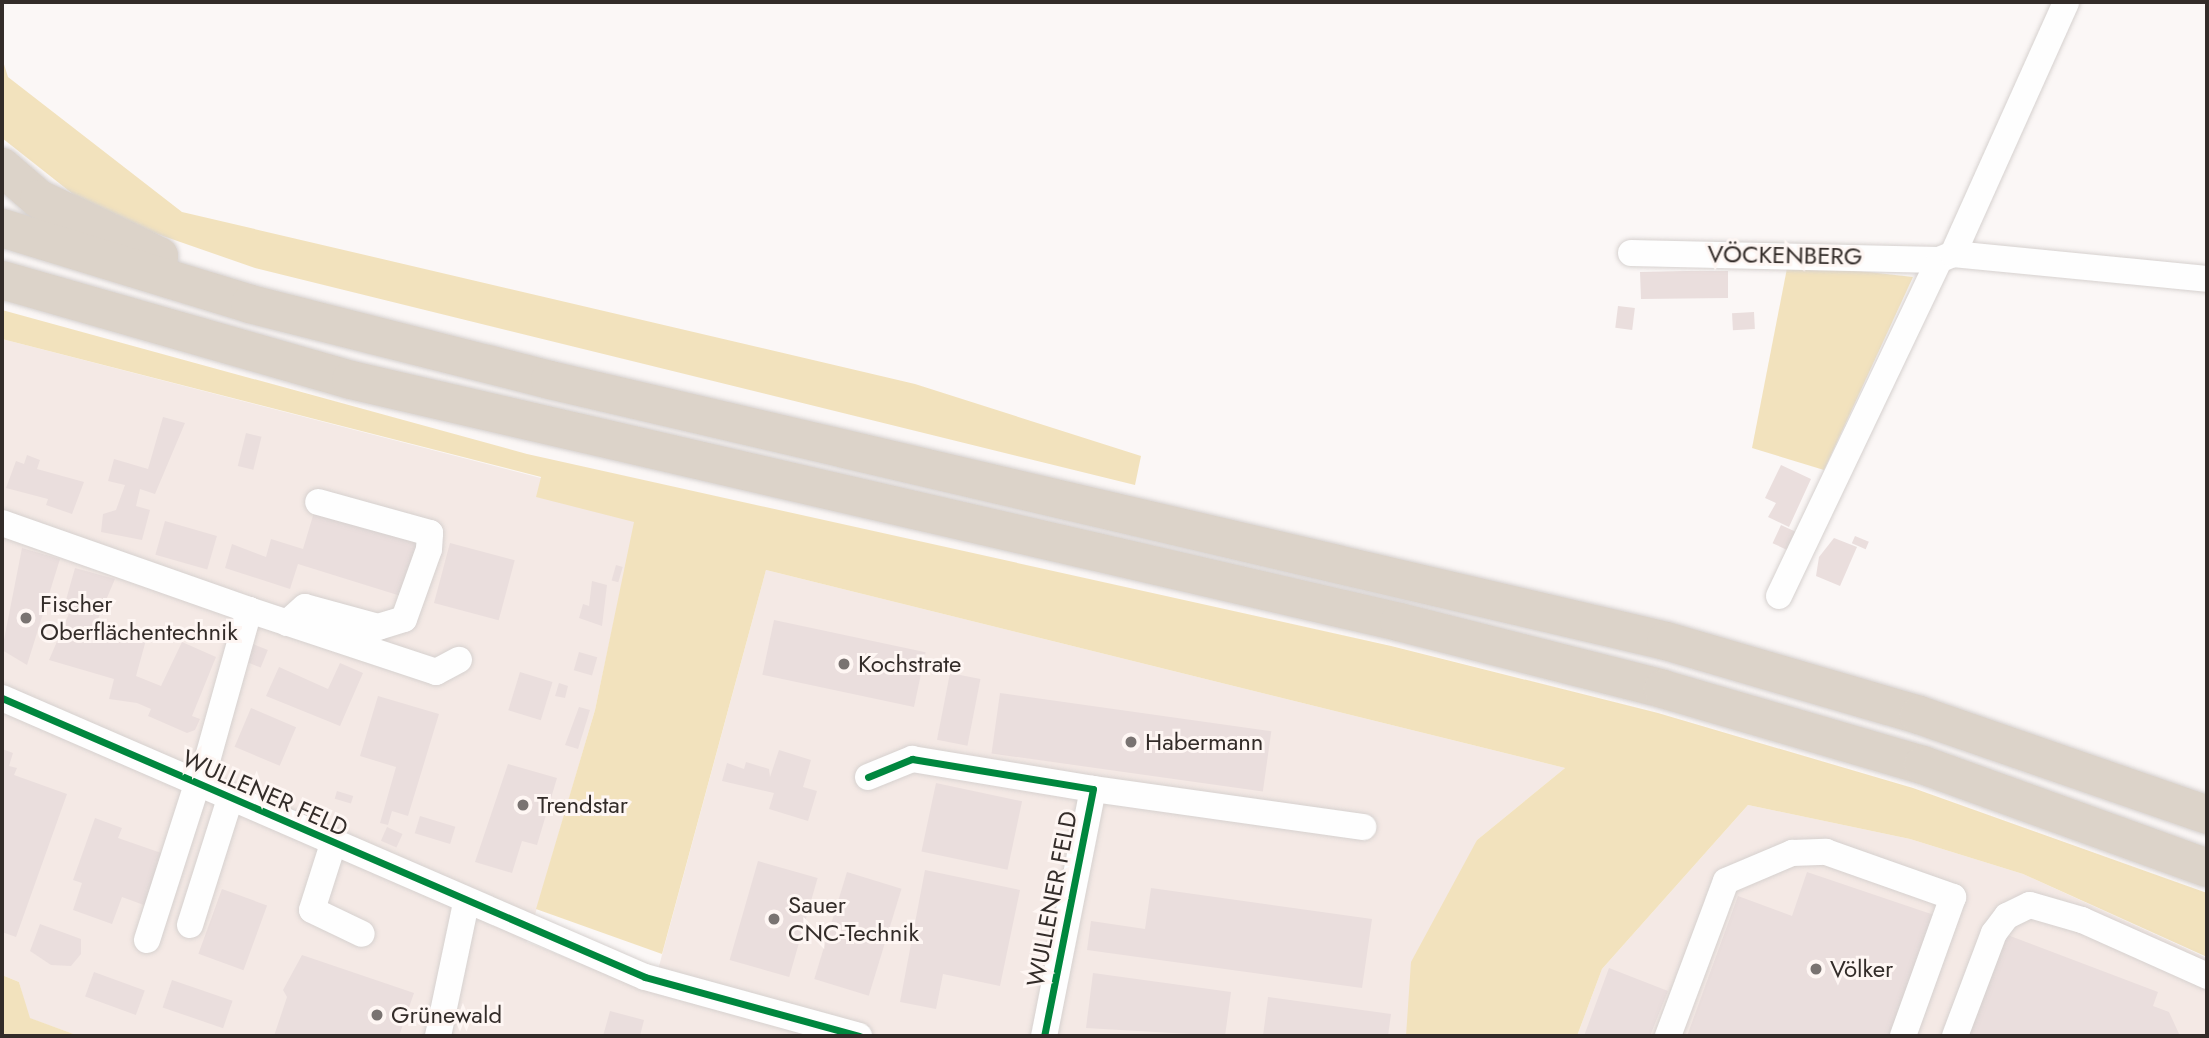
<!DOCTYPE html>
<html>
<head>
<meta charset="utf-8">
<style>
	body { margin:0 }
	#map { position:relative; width:2209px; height:1038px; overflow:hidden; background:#fbf7f6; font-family:Jost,sans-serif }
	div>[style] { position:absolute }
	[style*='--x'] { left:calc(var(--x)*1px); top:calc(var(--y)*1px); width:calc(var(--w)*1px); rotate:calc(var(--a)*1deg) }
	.built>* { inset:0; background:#f4e9e5 }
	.green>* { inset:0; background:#f2e2bd }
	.building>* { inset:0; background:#eadedd; transform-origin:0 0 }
	.roads { filter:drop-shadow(0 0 2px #d6d1cf) drop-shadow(0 0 2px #d6d1cf) }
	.minor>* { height:26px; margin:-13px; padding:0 13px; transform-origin:13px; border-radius:13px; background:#fefefe }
	.highway>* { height:38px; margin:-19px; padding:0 19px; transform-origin:19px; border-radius:19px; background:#dcd3c9 }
	.cycleway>* { height:7px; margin:-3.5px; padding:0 3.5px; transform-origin:3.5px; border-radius:3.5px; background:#00873e }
	.dots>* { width:19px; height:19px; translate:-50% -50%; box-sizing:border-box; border:4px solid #fef6f3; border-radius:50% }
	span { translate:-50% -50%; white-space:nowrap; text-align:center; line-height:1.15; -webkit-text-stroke:6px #fef6f3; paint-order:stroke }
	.street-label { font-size:24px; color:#332c29 }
	.poi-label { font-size:24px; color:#332c29 }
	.left { translate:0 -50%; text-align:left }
	.frame { position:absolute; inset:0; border:4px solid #332c29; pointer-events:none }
</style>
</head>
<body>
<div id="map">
	<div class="built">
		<div style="clip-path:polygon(2px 339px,541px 478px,635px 522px,595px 710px,527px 942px,652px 992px,766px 570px,1565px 768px,1477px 840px,1407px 1036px,79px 1036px,29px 1018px,19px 982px,2px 975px)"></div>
		<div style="clip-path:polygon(1748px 805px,1910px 839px,2023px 874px,2207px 958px,2207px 1036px,1577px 1036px,1602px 969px)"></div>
	</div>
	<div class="green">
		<div style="clip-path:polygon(2px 58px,8px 77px,182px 212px,915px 384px,1141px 456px,1135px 485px,255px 268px,97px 213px,2px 138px)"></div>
		<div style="clip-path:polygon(1788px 263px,1913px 277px,1824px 470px,1752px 448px)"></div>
		<div style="clip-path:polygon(2px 310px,527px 454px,1391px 646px,1658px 713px,1913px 788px,2207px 893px,2207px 957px,2023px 874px,1910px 839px,1748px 805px,1602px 969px,1577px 1036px,1406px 1036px,1411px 962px,1477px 840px,1565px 768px,766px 570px,662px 954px,536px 909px,595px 710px,634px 522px,536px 497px,541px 477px,2px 339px)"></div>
		<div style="clip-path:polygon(2px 975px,19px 982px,30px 1018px,79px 1036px,2px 1036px)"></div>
	</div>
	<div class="building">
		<div style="clip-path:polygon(1686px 271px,1728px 271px,1728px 298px,1641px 299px,1640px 272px)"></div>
		<div style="left:1618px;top:306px;width:17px;height:22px;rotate:7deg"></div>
		<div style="left:1754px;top:312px;width:17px;height:22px;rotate:87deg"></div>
		<div style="clip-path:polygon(163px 417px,185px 423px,155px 494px,140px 489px,136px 506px,150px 510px,142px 540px,101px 532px,103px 514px,116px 510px,125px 485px,108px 481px,114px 459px,148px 469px)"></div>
		<div style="left:246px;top:433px;width:16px;height:34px;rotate:14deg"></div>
		<div style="clip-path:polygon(27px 455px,40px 460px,37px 469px,84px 482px,72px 514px,46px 505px,48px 499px,6px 488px,16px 461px,24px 464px)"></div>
		<div style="clip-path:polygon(1781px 465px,1811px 479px,1789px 527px,1768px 517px,1776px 503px,1765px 498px)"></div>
		<div style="clip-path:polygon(315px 509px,422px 543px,404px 597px,298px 564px,290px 589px,225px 568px,232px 544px,266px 557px,271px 539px,303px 549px)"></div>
		<div style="left:165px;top:521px;width:54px;height:35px;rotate:16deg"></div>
		<div style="left:1781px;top:525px;width:19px;height:20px;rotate:25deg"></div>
		<div style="left:1855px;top:536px;width:15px;height:8px;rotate:23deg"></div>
		<div style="clip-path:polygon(1834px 538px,1857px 547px,1840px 586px,1816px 576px,1819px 557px)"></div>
		<div style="left:450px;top:543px;width:67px;height:62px;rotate:15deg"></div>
		<div style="clip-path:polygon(22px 548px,60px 559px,27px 665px,2px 650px)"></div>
		<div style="left:616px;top:565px;width:7px;height:16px;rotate:16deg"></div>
		<div style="clip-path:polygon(75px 568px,115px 579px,92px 633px,125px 643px,128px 635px,146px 640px,136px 676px,161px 686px,182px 642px,216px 657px,192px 716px,200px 719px,195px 730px,187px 733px,148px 716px,151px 709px,137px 703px,109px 699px,114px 679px,49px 660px,71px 609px,64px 607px)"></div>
		<div style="clip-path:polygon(592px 581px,607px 585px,602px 626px,579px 618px,583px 604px,589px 606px)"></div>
		<div style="left:774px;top:620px;width:155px;height:56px;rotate:12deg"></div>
		<div style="left:253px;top:644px;width:16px;height:19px;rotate:22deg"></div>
		<div style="left:579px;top:652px;width:19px;height:19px;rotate:16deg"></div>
		<div style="clip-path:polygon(340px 663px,363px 673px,340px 726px,266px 696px,279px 667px,328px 689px)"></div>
		<div style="left:520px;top:672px;width:34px;height:40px;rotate:17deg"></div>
		<div style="left:950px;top:673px;width:31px;height:68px;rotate:11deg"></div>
		<div style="clip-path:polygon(559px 683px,568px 686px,565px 698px,555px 696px)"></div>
		<div style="left:1000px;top:693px;width:274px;height:61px;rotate:8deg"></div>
		<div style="clip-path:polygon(378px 696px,439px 714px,408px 816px,392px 811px,388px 825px,380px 823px,396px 767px,360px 756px)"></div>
		<div style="clip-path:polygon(579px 707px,590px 710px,578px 749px,565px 745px)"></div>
		<div style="left:251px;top:708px;width:49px;height:42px;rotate:23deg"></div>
		<div style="clip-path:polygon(2px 749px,13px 753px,9px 766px,17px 768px,14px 775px,67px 794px,16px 937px,2px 932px)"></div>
		<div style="clip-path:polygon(779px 750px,811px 760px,803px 787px,817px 791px,808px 821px,769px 809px,774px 793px,722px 781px,727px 763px,744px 769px,746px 762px,769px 769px,770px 777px)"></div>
		<div style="clip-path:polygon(508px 764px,557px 778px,537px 845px,522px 841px,512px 873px,475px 862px)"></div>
		<div style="left:936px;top:783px;width:88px;height:70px;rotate:12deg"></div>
		<div style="left:337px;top:791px;width:17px;height:8px;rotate:17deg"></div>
		<div style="left:420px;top:816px;width:37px;height:18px;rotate:17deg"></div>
		<div style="clip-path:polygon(95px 818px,122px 828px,118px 838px,170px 856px,152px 908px,122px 897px,112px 924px,73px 910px,82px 883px,73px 880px)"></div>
		<div style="left:387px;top:827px;width:17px;height:15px;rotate:24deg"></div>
		<div style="left:758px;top:861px;width:62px;height:103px;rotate:16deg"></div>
		<div style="clip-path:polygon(925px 870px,1020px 890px,1000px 986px,943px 974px,936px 1009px,900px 1002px)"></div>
		<div style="left:847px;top:872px;width:57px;height:112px;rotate:17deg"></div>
		<div style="clip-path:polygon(1807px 872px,1940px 917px,1895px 1036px,1687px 1036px,1738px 896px,1792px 916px)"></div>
		<div style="clip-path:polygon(1151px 888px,1372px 919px,1362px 988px,1087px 950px,1091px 921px,1145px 929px)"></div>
		<div style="left:222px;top:889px;width:48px;height:69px;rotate:20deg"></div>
		<div style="clip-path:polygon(40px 924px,81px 939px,81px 954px,71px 966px,51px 965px,30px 951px)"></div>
		<div style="clip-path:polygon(2005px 934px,2158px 992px,2153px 1006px,2169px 1012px,2180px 1036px,1966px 1036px)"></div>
		<div style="clip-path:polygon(302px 955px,414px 993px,399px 1036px,274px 1036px,287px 997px,283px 990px)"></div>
		<div style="clip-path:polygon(1609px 968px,1668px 991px,1650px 1036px,1584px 1036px)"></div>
		<div style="left:94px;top:972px;width:54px;height:26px;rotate:20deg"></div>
		<div style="clip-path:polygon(1093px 973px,1231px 992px,1225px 1036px,1086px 1028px)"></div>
		<div style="left:172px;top:980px;width:64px;height:29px;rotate:19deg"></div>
		<div style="clip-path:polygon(1268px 997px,1391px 1014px,1388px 1036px,1263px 1036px)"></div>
		<div style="clip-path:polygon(610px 1011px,644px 1020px,640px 1036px,603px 1036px)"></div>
	</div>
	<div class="roads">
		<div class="minor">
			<div style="--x:1631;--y:253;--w:308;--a:1.3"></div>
			<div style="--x:1953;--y:254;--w:255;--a:5.6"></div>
			<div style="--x:2;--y:523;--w:262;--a:19.4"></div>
			<div style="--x:1779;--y:596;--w:372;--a:-64.5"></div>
			<div style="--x:1939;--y:260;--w:15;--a:-23"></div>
			<div style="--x:1953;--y:254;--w:276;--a:-65.8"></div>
			<div style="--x:287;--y:623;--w:24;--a:-42"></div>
			<div style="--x:305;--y:607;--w:76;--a:15.3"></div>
			<div style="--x:378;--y:627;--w:27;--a:-17"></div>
			<div style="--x:404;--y:619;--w:74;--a:-70.3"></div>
			<div style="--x:429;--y:549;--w:16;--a:-86"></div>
			<div style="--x:430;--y:533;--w:116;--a:-164.5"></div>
			<div style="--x:2;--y:698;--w:701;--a:23.46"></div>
			<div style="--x:645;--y:977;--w:222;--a:15.4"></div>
			<div style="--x:868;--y:777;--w:48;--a:-22.2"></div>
			<div style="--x:912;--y:759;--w:183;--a:9.4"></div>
			<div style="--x:1093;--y:789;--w:252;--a:101.2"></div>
			<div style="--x:200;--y:786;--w:183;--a:-74.4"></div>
			<div style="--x:249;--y:610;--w:197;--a:18.3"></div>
			<div style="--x:436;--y:672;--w:26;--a:-28"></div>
			<div style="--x:1093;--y:789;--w:273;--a:8"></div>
			<div style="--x:333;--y:844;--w:69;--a:107.7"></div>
			<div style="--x:312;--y:910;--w:55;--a:25.6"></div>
			<div style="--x:190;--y:925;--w:132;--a:-72.4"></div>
			<div style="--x:147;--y:940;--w:164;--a:-72.2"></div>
			<div style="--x:438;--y:1036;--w:136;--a:-78.1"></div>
			<div style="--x:1668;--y:1036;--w:165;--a:-69.5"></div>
			<div style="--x:1726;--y:881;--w:72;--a:-23"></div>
			<div style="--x:1792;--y:853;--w:34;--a:-2"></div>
			<div style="--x:1826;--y:852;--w:135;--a:19.5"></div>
			<div style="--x:1953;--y:897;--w:148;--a:109.8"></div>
			<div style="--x:1955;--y:1036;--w:110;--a:-69.3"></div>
			<div style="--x:1994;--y:933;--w:21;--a:-53"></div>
			<div style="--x:2007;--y:916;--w:25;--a:-26"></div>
			<div style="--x:2030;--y:905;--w:54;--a:16.1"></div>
			<div style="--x:2082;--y:920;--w:137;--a:24.1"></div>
		</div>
		<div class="highway">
			<div style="--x:2;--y:167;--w:49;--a:40.9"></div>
			<div style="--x:39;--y:199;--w:133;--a:25.4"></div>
			<div style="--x:2;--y:228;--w:259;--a:17"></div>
			<div style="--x:250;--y:304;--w:309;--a:14.2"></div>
			<div style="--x:550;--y:380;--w:1146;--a:13.16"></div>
			<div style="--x:1666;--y:641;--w:264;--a:16.3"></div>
			<div style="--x:1919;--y:715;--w:305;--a:19.1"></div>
			<div style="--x:2;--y:280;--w:363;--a:16"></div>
			<div style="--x:351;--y:380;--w:1076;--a:13"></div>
			<div style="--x:1399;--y:622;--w:272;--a:14.2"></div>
			<div style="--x:1663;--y:689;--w:271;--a:16.3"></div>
			<div style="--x:1923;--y:765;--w:302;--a:19.9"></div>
		</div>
	</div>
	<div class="cycleway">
		<div style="--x:2;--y:698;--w:701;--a:23.46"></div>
		<div style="--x:645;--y:977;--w:222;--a:15.4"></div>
		<div style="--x:868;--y:777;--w:48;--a:-22.2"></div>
		<div style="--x:912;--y:759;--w:183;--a:9.4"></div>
		<div style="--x:1093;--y:789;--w:252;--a:101.2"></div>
	</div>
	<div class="dots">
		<div style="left:26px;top:618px;background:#797371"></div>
		<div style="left:844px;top:664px;background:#797371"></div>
		<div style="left:1131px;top:742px;background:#797371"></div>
		<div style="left:523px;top:805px;background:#797371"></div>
		<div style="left:774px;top:919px;background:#797371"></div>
		<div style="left:1816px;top:969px;background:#797371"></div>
		<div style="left:377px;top:1015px;background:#797371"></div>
	</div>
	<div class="street-label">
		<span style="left:1785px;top:255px;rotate:1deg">VÖCKENBERG</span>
		<span style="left:265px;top:793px;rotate:24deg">WULLENER FELD</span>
		<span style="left:1052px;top:899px;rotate:-79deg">WULLENER FELD</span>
	</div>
	<div class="poi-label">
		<span class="left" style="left:40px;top:618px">Fischer<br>Oberflächentechnik</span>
		<span class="left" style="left:858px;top:664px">Kochstrate</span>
		<span class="left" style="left:1145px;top:742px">Habermann</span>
		<span class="left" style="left:537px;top:805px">Trendstar</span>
		<span class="left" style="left:788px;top:919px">Sauer<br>CNC-Technik</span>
		<span class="left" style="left:1830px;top:969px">Völker</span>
		<span class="left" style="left:391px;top:1015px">Grünewald</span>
	</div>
	<div class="frame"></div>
</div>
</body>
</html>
